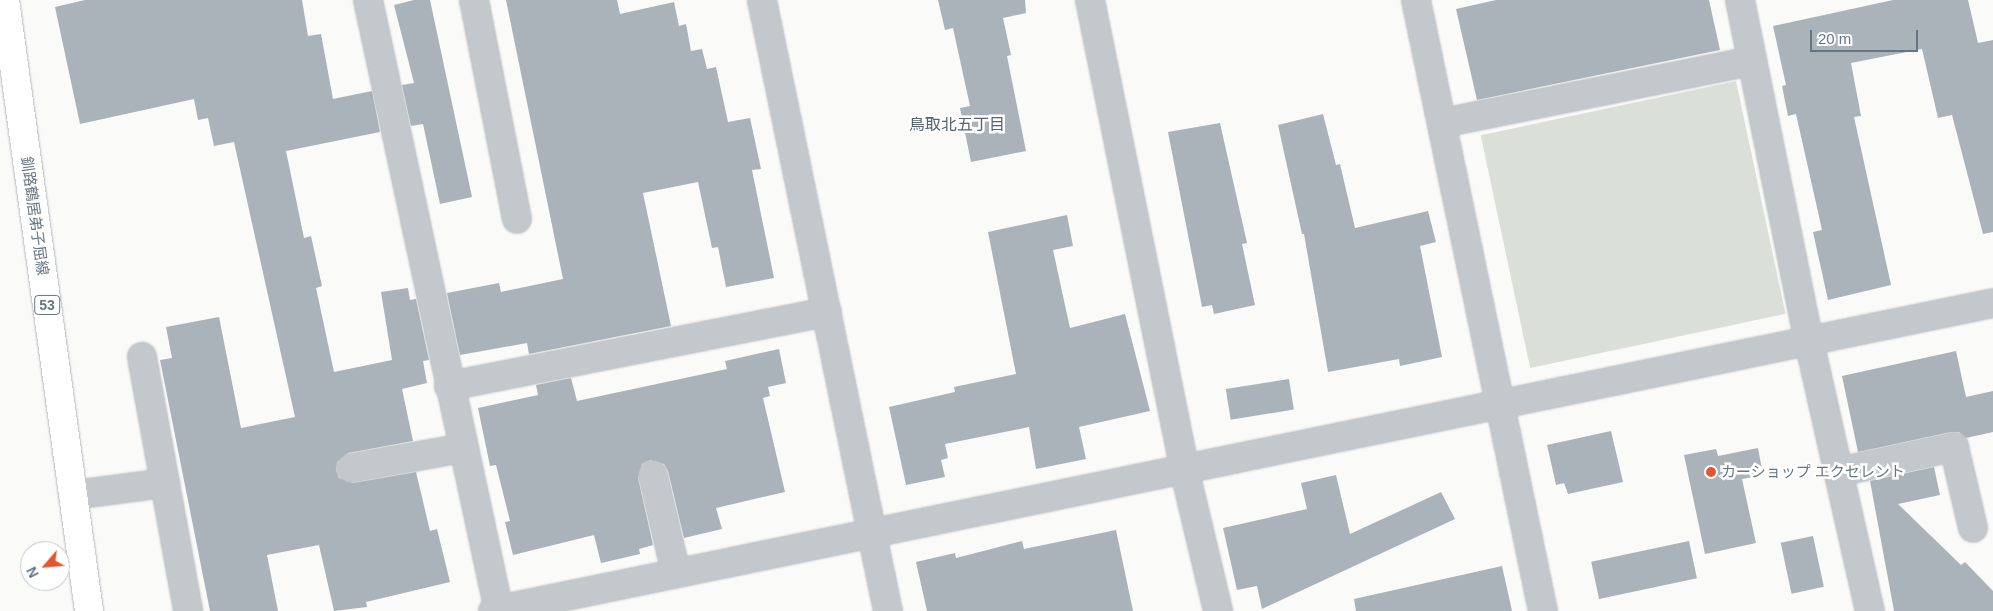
<!DOCTYPE html>
<html>
<head>
<meta charset="utf-8">
<style>
	body { margin:0 }
	#map { position:relative; width:1993px; height:611px; overflow:hidden; background:#fafaf8; font-family:Helvetica,"Noto Sans JP",sans-serif }
	div>[style] { position:absolute }
	[style*='--x'] { left:calc(var(--x)*1px); top:calc(var(--y)*1px); width:calc(var(--w)*1px); rotate:calc(var(--a)*1deg) }
	.green>* { inset:0; background:#dadfd7; transform-origin:0 0 }
	.building>* { inset:0; background:#aab3b9; transform-origin:0 0 }
	.roads { filter:drop-shadow(0 0 1px #b5babe) drop-shadow(0 0 1px #b5babe) }
	.minor>* { height:28px; margin:-14px; padding:0 14px; transform-origin:14px; border-radius:14px; background:#c3c8cc }
	.major>* { height:28px; margin:-14px; padding:0 14px; transform-origin:14px; border-radius:14px; background:#fff }
	.dots>* { width:14px; height:14px; translate:-50% -50%; box-sizing:border-box; border:2px solid #fff; border-radius:50% }
	span { translate:-50% -50%; white-space:nowrap; text-align:center; line-height:1.15; -webkit-text-stroke:5px #fff; paint-order:stroke }
	.shield-label span { padding:1px 4px; background:#fff; border:1px solid; border-radius:4px; -webkit-text-stroke-width:0 }
	.shield-label { font-size:14px; color:#657683; font-weight:700 }
	.street-label { font-size:15px; color:#657683 }
	.poi-label { font-size:15px; color:#657683 }
	.left { translate:0 -50%; text-align:left }
	.neighbourhood-label { font-size:16px; color:#57646e }
	.north { position:absolute; left:20px; top:541px; width:50px; height:50px; box-sizing:border-box; background:#fff; border:1px solid #c1c8cd; border-radius:50%; rotate:243deg; font-size:14px; font-weight:700; line-height:20px; text-align:center; color:#657683 }
	.north::after { content:''; display:block; margin:auto; width:18px; height:22px; background:#e4572e; clip-path:polygon(50% 0,100% 100%,50% 72%,0 100%) }
	.scale { position:absolute; left:1810px; top:30px; width:108px; height:22px; box-sizing:border-box; border:2px solid #657683; border-top:0; padding-left:6px; font-size:15px; line-height:18px; white-space:nowrap; color:#657683; -webkit-text-stroke:4px #fff; paint-order:stroke }
</style>
</head>
<body>
<div id="map">
	<div class="green">
		<div style="left:1736px;top:81px;width:238px;height:261px;rotate:78deg"></div>
	</div>
	<div class="building">
		<div style="clip-path:polygon(85px 0,302px 0,308px 36px,321px 34px,333px 99px,372px 91px,380px 132px,286px 151px,304px 238px,311px 236px,322px 286px,316px 288px,334px 372px,392px 360px,381px 292px,408px 288px,410px 300px,416px 299px,429px 360px,423px 361px,427px 383px,402px 389px,413px 441px,348px 453px,337px 462px,336px 470px,339px 478px,353px 483px,416px 472px,430px 531px,437px 529px,450px 582px,366px 602px,367px 607px,334px 611px,319px 545px,267px 555px,278px 611px,210px 611px,160px 360px,172px 358px,166px 327px,219px 317px,241px 428px,295px 417px,234px 142px,214px 146px,208px 118px,198px 120px,194px 99px,80px 124px,55px 7px)"></div>
		<div style="clip-path:polygon(414px 0,430px 0,472px 197px,440px 204px,423px 124px,411px 126px,402px 85px,414px 83px,394px 5px)"></div>
		<div style="clip-path:polygon(506px 0,617px 0,620px 14px,674px 2px,679px 26px,686px 24px,691px 51px,702px 49px,707px 69px,716px 67px,728px 122px,750px 118px,761px 169px,752px 170px,774px 278px,726px 287px,718px 247px,712px 248px,698px 182px,643px 193px,671px 326px,529px 354px,527px 343px,460px 355px,447px 293px,499px 283px,501px 292px,563px 279px)"></div>
		<div style="clip-path:polygon(938px 0,1025px 0,1026px 13px,1003px 18px,1011px 55px,1007px 56px,1026px 151px,971px 162px,960px 108px,970px 106px,953px 28px,945px 30px)"></div>
		<div style="clip-path:polygon(1496px 0,1709px 0,1720px 50px,1477px 100px,1456px 9px)"></div>
		<div style="clip-path:polygon(1893px 0,1968px 0,1978px 43px,1993px 40px,1993px 232px,1983px 234px,1952px 115px,1938px 118px,1922px 49px,1851px 63px,1861px 116px,1854px 117px,1891px 285px,1828px 300px,1813px 232px,1822px 230px,1796px 114px,1788px 116px,1782px 86px,1786px 85px,1773px 26px)"></div>
		<div style="clip-path:polygon(1323px 114px,1336px 165px,1340px 164px,1355px 228px,1428px 211px,1436px 242px,1420px 246px,1442px 357px,1400px 366px,1399px 359px,1328px 372px,1304px 234px,1302px 234px,1278px 125px)"></div>
		<div style="clip-path:polygon(1220px 123px,1247px 243px,1242px 244px,1255px 305px,1214px 314px,1212px 305px,1202px 307px,1168px 132px)"></div>
		<div style="clip-path:polygon(1067px 215px,1073px 246px,1053px 250px,1070px 328px,1125px 314px,1150px 411px,1079px 427px,1086px 459px,1036px 469px,1029px 427px,945px 444px,948px 458px,941px 460px,945px 477px,906px 485px,889px 407px,955px 392px,954px 387px,1016px 374px,988px 232px)"></div>
		<div style="clip-path:polygon(779px 349px,786px 383px,768px 387px,770px 396px,763px 398px,785px 492px,716px 508px,722px 529px,684px 538px,668px 471px,664px 464px,650px 460px,642px 464px,638px 478px,653px 545px,639px 549px,640px 554px,601px 563px,594px 535px,513px 555px,505px 522px,510px 521px,496px 465px,490px 466px,478px 408px,538px 395px,536px 385px,571px 378px,577px 401px,727px 369px,725px 361px)"></div>
		<div style="clip-path:polygon(1956px 351px,1966px 397px,1993px 391px,1993px 432px,1966px 438px,1959px 432px,1951px 432px,1858px 452px,1842px 376px)"></div>
		<div style="left:1289px;top:379px;width:31px;height:64px;rotate:81deg"></div>
		<div style="clip-path:polygon(1611px 431px,1623px 482px,1568px 494px,1564px 483px,1556px 485px,1547px 445px)"></div>
		<div style="clip-path:polygon(1758px 448px,1763px 475px,1742px 479px,1756px 543px,1705px 554px,1684px 455px,1716px 449px,1718px 456px)"></div>
		<div style="clip-path:polygon(1934px 467px,1940px 495px,1898px 504px,1961px 565px,1965px 562px,1993px 591px,1993px 611px,1894px 611px,1870px 481px)"></div>
		<div style="clip-path:polygon(1336px 475px,1350px 534px,1441px 492px,1455px 519px,1262px 609px,1257px 586px,1237px 590px,1223px 528px,1307px 509px,1301px 483px)"></div>
		<div style="clip-path:polygon(1116px 530px,1133px 611px,927px 611px,916px 562px,955px 553px,956px 558px,1022px 541px,1024px 549px)"></div>
		<div style="left:1813px;top:536px;width:52px;height:33px;rotate:78deg"></div>
		<div style="left:1689px;top:541px;width:38px;height:100px;rotate:78deg"></div>
		<div style="clip-path:polygon(1502px 566px,1512px 611px,1356px 611px,1354px 599px)"></div>
	</div>
	<div class="roads">
		<div class="minor">
			<div style="--x:368;--y:0;--w:625;--a:77.9"></div>
			<div style="--x:474;--y:0;--w:223;--a:78.9"></div>
			<div style="--x:762;--y:0;--w:624;--a:78.35"></div>
			<div style="--x:1090;--y:0;--w:477;--a:78.6"></div>
			<div style="--x:1184;--y:468;--w:147;--a:76.6"></div>
			<div style="--x:1416;--y:0;--w:624;--a:78.26"></div>
			<div style="--x:1740;--y:0;--w:348;--a:78.6"></div>
			<div style="--x:1809;--y:341;--w:277;--a:77.3"></div>
			<div style="--x:1442;--y:123;--w:316;--a:-11.3"></div>
			<div style="--x:142;--y:357;--w:258;--a:79.7"></div>
			<div style="--x:449;--y:386;--w:385;--a:-11.1"></div>
			<div style="--x:351;--y:468;--w:114;--a:-10.1"></div>
			<div style="--x:1838;--y:472;--w:119;--a:-12.2"></div>
			<div style="--x:1954;--y:447;--w:83;--a:76.8"></div>
			<div style="--x:653;--y:475;--w:101;--a:76.8"></div>
			<div style="--x:73;--y:495;--w:93;--a:-7.4"></div>
			<div style="--x:493;--y:611;--w:1531;--a:-11.6"></div>
		</div>
		<div class="major">
			<div style="--x:5;--y:0;--w:617;--a:82.17"></div>
		</div>
	</div>
	<div class="dots">
		<div style="left:1711px;top:472px;background:#e4572e"></div>
	</div>
	<div class="shield-label">
		<span style="left:47px;top:305px">53</span>
	</div>
	<div class="street-label">
		<span style="left:35px;top:216px;rotate:82deg">釧路鶴居弟子屈線</span>
	</div>
	<div class="poi-label">
		<span class="left" style="left:1721px;top:472px">カーショップ エクセレント</span>
	</div>
	<div class="neighbourhood-label">
		<span style="left:957px;top:125px">鳥取北五丁目</span>
	</div>
	<div class="north">N</div>
	<div class="scale">20 m</div>
</div>
</body>
</html>
